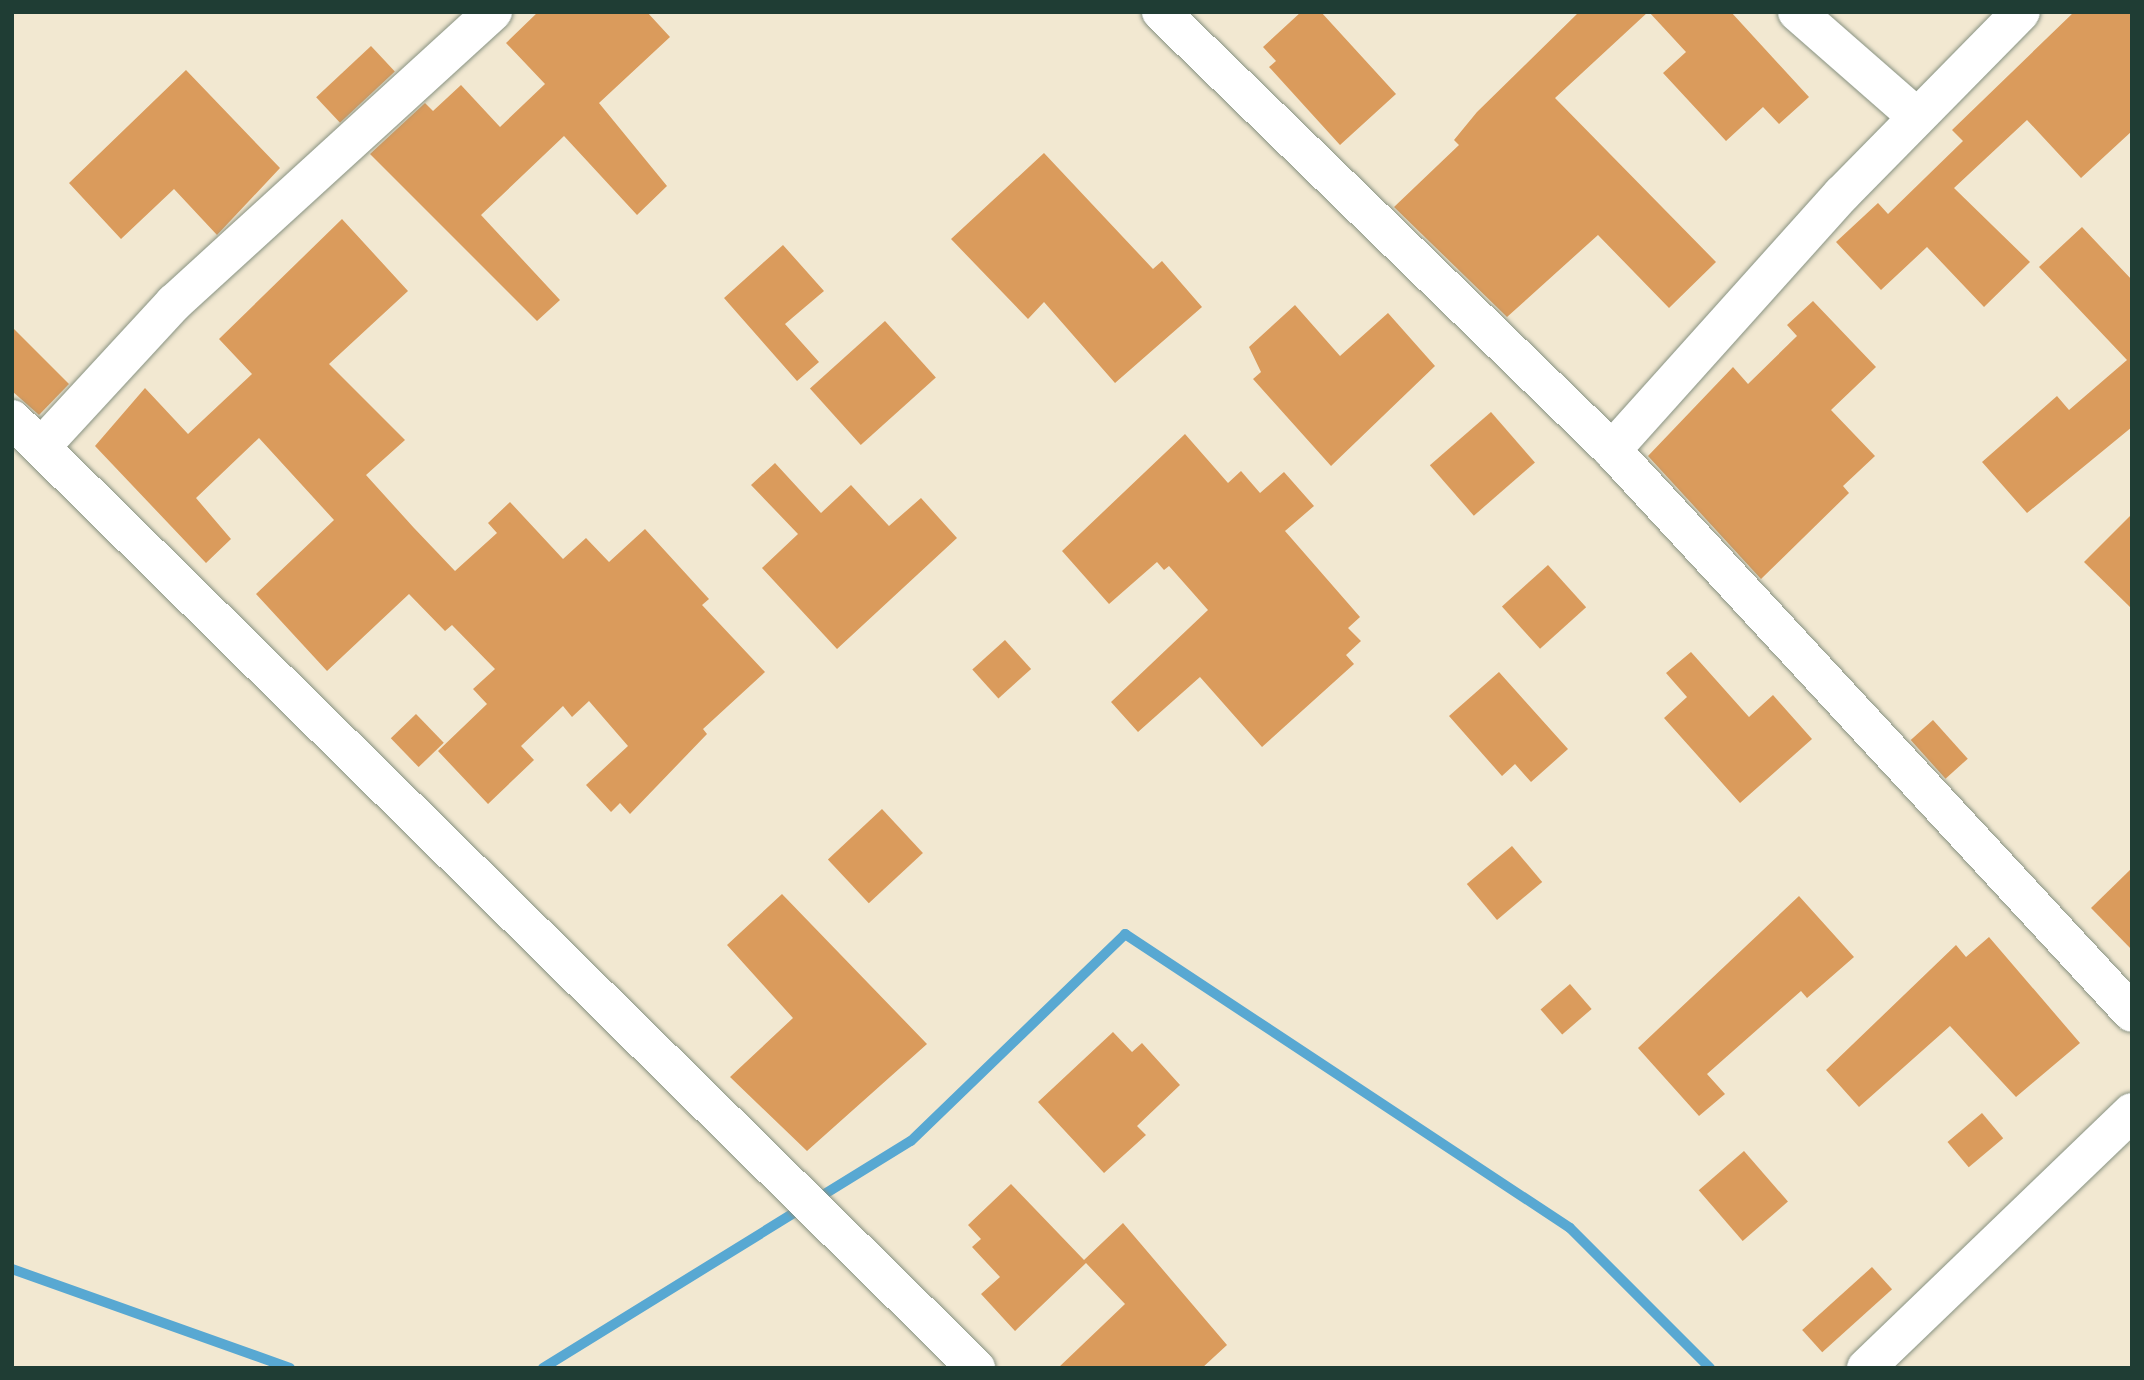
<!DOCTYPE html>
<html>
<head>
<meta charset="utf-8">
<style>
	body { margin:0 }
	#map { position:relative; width:2144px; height:1380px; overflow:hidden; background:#f2e8d1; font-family:"Sorts Mill Goudy",serif }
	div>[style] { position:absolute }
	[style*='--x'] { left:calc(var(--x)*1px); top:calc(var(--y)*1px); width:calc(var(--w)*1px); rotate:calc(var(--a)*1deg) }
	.stream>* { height:10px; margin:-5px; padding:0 5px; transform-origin:5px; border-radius:5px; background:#58a8d2 }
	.building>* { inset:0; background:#da9b5c; transform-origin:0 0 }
	.roads { filter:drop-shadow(0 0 2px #889282) drop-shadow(0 0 2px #889282) }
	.minor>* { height:38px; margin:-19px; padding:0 19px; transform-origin:19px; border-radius:19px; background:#fff }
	span { translate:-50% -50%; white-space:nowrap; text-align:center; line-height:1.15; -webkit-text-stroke:7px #f7f3e8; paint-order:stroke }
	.frame { position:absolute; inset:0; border:14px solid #1f3d34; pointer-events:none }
</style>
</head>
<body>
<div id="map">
	<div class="stream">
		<div style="--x:12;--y:1269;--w:295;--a:19.6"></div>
		<div style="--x:543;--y:1368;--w:432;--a:-31.7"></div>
		<div style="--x:911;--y:1141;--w:298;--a:-44"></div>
		<div style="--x:1125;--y:934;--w:533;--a:33.45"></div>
		<div style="--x:1570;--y:1228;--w:198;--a:45"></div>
	</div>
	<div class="building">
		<div style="clip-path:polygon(538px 12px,647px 12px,670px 37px,599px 103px,667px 186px,637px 215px,564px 136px,481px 215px,560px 300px,537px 321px,370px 154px,425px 103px,433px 111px,461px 85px,500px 127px,545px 84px,506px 43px)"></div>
		<div style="clip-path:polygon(1301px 12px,1321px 12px,1396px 94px,1340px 145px,1269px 67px,1276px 61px,1263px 47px)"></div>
		<div style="clip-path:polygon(1579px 12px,1648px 12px,1555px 98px,1716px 262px,1669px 308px,1598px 235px,1507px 317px,1394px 207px,1459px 145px,1454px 140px,1477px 112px)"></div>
		<div style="clip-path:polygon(1649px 12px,1731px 12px,1809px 97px,1779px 124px,1763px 107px,1726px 141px,1663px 73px,1686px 52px)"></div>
		<div style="clip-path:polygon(2074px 12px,2132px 12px,2132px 131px,2081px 178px,2027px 120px,1954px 188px,2030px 262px,1984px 307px,1927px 247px,1881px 290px,1836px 242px,1878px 203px,1888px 214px,1963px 141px,1952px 130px)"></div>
		<div style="left:371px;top:46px;width:35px;height:75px;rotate:47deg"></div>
		<div style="clip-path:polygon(186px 70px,280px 168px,217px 235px,174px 189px,121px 239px,69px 183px)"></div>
		<div style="clip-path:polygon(1044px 153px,1153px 269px,1162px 261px,1202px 307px,1115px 383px,1044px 302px,1028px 319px,951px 239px)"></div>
		<div style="clip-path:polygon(342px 219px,408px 291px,329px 364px,405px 440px,366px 475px,414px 528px,455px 571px,497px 533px,488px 523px,510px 502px,563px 559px,586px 538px,609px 562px,645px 529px,709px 599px,702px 605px,765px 672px,703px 729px,707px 734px,630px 814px,620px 803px,611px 812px,586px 785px,628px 746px,589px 701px,572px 717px,563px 706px,521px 746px,534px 760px,488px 804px,438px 751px,487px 704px,473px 689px,495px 669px,452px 625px,445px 631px,409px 594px,327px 671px,256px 594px,334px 520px,259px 438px,196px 498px,231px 539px,206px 563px,95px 446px,145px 388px,188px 434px,252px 374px,219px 339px)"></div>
		<div style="clip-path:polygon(2082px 227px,2132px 280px,2132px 427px,2027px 513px,1982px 462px,2057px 396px,2069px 410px,2127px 360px,2039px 267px)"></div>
		<div style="clip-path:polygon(783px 245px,824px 291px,785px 324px,819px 362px,797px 381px,724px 298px)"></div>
		<div style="clip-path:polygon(1813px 301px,1876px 367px,1831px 410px,1875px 456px,1843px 486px,1849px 493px,1761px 579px,1648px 456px,1733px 367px,1748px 384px,1797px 336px,1787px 325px)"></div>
		<div style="clip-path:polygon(1295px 305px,1340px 356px,1388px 313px,1435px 366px,1331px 466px,1253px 379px,1261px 372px,1249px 347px)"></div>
		<div style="left:885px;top:321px;width:76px;height:101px;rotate:48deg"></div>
		<div style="clip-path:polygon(12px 327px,69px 384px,39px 415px,12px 391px)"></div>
		<div style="left:1491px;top:412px;width:67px;height:81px;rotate:49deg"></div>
		<div style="clip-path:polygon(1185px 434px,1228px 483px,1241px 471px,1260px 493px,1284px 472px,1314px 506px,1285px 531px,1360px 617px,1348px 628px,1361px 641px,1346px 655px,1354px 664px,1262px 747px,1200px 677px,1138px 732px,1111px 702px,1208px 610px,1169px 566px,1164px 570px,1157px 562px,1109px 604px,1062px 551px)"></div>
		<div style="clip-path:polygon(775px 463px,821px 513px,851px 485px,889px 526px,921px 498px,957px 538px,837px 649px,762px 568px,798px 534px,751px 485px)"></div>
		<div style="clip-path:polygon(2132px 514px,2132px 609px,2084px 562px)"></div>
		<div style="left:1548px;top:565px;width:57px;height:62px;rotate:48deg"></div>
		<div style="left:1005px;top:640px;width:39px;height:44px;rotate:48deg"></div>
		<div style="clip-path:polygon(1691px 652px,1749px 717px,1773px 695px,1812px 739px,1740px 803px,1664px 718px,1687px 697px,1666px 673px)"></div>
		<div style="clip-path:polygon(1499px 672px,1568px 749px,1531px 782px,1515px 764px,1502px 776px,1449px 716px)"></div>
		<div style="left:416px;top:714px;width:40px;height:35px;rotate:46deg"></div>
		<div style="left:1933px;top:720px;width:52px;height:30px;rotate:48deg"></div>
		<div style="left:882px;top:809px;width:60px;height:74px;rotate:47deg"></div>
		<div style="left:1512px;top:846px;width:47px;height:59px;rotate:50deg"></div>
		<div style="clip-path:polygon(2132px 868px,2132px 950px,2091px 908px)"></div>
		<div style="clip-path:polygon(782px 894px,927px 1044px,807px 1151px,730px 1077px,793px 1018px,727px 945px)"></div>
		<div style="clip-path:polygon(1799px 896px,1854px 957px,1807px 998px,1801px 991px,1707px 1074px,1725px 1094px,1699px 1116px,1638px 1048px)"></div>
		<div style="clip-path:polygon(1989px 937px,2080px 1043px,2016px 1097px,1950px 1026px,1859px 1107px,1826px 1070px,1956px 945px,1966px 957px)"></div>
		<div style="left:1570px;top:984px;width:33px;height:39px;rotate:49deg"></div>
		<div style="clip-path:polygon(1113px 1032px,1132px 1052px,1142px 1043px,1180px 1085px,1137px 1126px,1146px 1135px,1104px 1173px,1038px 1102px)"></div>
		<div style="left:1982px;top:1113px;width:33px;height:45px;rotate:50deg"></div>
		<div style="left:1744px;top:1151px;width:67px;height:60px;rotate:49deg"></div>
		<div style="clip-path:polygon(1011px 1184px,1084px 1260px,1123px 1223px,1227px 1345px,1202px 1368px,1058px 1368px,1125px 1304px,1086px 1263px,1015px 1331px,981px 1294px,1000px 1277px,972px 1247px,981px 1239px,968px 1225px)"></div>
		<div style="left:1872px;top:1267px;width:30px;height:94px;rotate:48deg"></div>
	</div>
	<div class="roads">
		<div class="minor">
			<div style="--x:1161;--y:12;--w:629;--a:44.16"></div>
			<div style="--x:1612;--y:450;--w:766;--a:47.27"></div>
			<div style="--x:1797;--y:12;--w:158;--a:41.2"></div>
			<div style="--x:12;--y:419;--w:1353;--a:44.55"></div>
			<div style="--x:42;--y:446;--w:195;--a:-47.3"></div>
			<div style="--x:174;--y:303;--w:432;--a:-42.4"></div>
			<div style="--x:1612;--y:450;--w:344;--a:-48.1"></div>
			<div style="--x:1842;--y:194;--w:255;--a:-45.5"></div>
			<div style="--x:1866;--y:1368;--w:369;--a:-43.9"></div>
		</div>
	</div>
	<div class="frame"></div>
</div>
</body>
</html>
